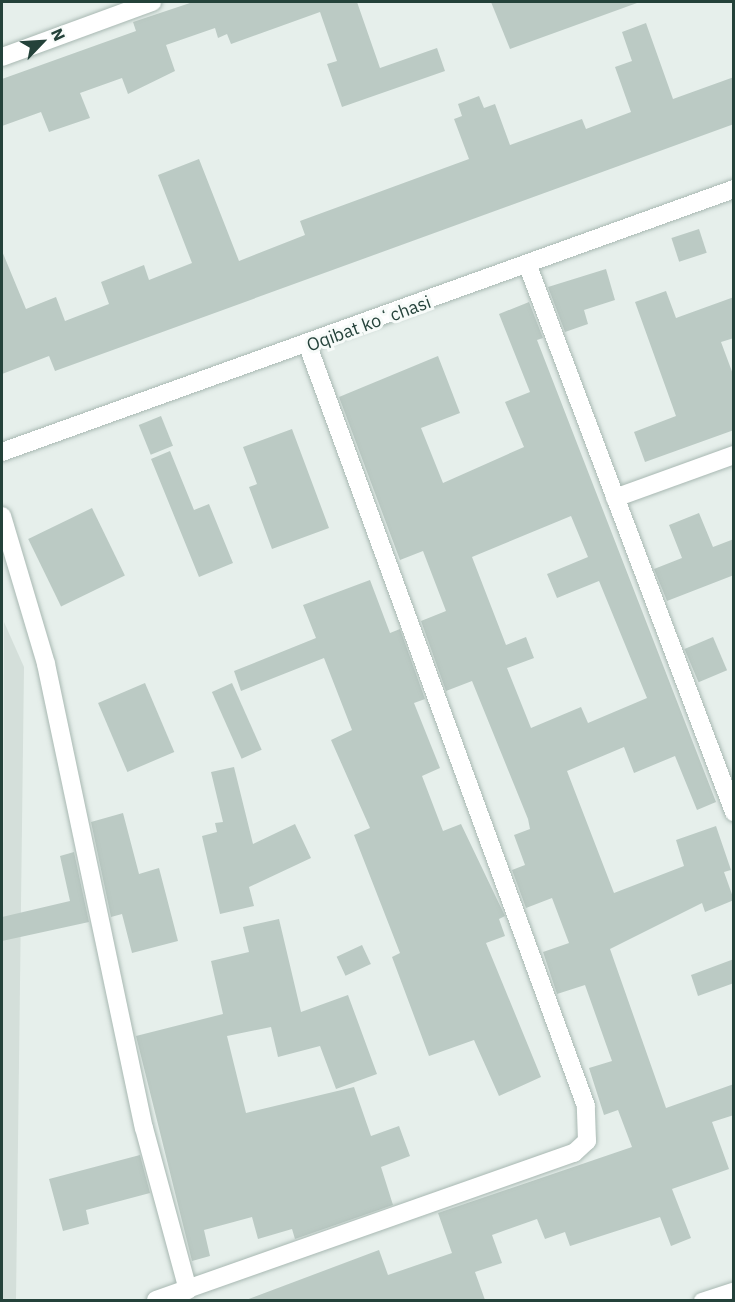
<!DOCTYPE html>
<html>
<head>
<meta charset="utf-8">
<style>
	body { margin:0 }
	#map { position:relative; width:735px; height:1302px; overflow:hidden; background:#e6efeb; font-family:"IBM Plex Sans",sans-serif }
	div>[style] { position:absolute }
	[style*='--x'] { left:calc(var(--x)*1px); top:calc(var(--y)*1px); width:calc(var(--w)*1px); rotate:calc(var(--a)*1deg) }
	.built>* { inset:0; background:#d4dfda }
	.building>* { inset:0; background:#bbcac4; transform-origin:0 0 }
	.roads { filter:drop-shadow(0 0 2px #a8b8b2) drop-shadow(0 0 2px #a8b8b2) }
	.lane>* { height:15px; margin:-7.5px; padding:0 7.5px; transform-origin:7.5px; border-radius:7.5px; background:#fff }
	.street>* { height:18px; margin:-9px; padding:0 9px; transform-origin:9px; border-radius:9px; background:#fff }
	span { translate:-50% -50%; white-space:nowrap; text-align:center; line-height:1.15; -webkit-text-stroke:6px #f7fbf9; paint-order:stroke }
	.street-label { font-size:18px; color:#24423a }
	.frame { position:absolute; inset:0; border:3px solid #24423a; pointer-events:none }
	.north { position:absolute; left:12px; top:12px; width:60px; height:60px; -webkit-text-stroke:4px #f7fbf9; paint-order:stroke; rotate:65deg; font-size:16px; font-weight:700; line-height:24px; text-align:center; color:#24423a }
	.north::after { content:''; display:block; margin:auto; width:21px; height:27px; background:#24423a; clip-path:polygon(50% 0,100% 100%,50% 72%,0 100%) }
</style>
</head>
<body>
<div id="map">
	<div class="built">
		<div style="clip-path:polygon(4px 622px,24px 667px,16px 1300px,2px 1300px)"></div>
	</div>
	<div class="building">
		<div style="clip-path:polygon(193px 2px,357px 2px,380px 68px,437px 48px,445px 71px,342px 107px,327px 64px,337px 61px,320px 12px,231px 44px,227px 34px,218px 38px,215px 28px,166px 45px,175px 71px,128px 94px,122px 78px,80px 93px,90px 118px,49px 132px,41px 112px,2px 126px,2px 79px,136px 31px,133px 22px)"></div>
		<div style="clip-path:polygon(491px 2px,637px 2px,637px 3px,510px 49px)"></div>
		<div style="clip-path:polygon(646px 23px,673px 99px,734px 77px,734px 124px,55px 371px,49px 356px,2px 374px,2px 251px,26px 309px,56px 297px,65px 321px,109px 304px,101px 282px,144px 265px,149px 280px,192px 263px,158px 175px,199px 159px,239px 261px,305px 235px,300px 221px,469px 159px,454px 119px,462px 116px,458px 104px,479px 96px,484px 108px,495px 104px,510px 145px,582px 119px,586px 129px,631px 112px,615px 67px,632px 61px,622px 32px)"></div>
		<div style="left:699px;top:229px;width:25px;height:29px;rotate:72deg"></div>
		<div style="clip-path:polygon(606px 269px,615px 300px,584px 310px,588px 324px,565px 332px,548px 287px)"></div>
		<div style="clip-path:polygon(666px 291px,676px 318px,734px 297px,734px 338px,721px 342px,734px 377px,734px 430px,645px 462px,634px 432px,676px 416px,635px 302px)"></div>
		<div style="clip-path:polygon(evenodd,529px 302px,543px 338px,537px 340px,716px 802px,697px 810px,675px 756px,634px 773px,624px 747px,567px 771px,614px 893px,684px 866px,676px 840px,716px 826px,731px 870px,724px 872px,734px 900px,705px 912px,702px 903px,610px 949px,666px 1108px,734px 1084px,734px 1115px,712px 1122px,729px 1169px,672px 1189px,691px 1238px,671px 1246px,660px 1217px,570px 1246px,565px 1232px,545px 1239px,537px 1219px,492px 1235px,502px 1263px,475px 1272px,485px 1300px,246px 1300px,379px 1250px,388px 1275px,452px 1253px,438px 1213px,632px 1147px,618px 1110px,604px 1115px,589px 1068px,612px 1061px,585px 985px,557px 994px,543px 952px,569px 943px,552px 898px,526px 908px,512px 870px,525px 865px,514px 835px,530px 829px,528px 819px,472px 681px,446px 691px,421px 621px,446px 611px,423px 551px,400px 560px,339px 397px,438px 356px,460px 413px,421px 428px,443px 483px,524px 447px,505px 402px,530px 392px,499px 314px,529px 302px,571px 516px,588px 557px,547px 574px,557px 598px,599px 581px,647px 698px,588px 723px,581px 707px,531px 728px,507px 668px,534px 658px,526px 637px,506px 645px,472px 557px,571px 516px)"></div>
		<div style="left:161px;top:416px;width:32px;height:24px;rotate:68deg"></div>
		<div style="clip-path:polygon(292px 429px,329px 528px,272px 549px,249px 487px,257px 484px,243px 447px)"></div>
		<div style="clip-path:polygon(170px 451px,194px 510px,209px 504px,233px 563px,199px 577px,151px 459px)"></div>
		<div style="left:92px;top:508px;width:75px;height:71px;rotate:64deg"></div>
		<div style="clip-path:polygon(699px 513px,713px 547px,734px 539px,734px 575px,667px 601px,654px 569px,682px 558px,669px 525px)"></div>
		<div style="clip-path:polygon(370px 580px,390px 633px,400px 629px,425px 699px,414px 703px,440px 768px,422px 776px,443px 831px,461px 824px,505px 916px,499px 919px,505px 936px,486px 943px,541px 1077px,499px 1096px,474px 1040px,429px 1056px,392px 957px,400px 953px,354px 835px,370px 828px,331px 740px,352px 730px,324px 658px,241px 691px,234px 671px,316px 638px,303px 605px)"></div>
		<div style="left:713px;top:637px;width:36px;height:31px;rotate:67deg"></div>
		<div style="left:145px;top:683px;width:75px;height:51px;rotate:67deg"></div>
		<div style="left:232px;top:683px;width:73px;height:22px;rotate:66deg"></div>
		<div style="clip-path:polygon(234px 767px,253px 844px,295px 824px,311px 858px,249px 887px,254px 906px,220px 914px,202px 836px,217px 832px,215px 823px,223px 822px,211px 772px)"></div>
		<div style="clip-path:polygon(123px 813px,139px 874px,159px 868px,178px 941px,132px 953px,122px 914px,111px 917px,91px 822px)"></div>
		<div style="clip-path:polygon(74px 852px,89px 922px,2px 941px,2px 917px,70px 901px,60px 856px)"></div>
		<div style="clip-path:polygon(279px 919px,301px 1012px,348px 995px,377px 1074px,336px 1089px,320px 1046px,278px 1057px,271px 1027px,227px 1036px,246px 1113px,354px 1087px,371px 1136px,399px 1126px,410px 1156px,381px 1167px,393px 1205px,295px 1239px,292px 1229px,258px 1239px,252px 1217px,204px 1230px,210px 1256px,192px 1261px,136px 1036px,223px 1014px,211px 961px,249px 952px,243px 927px)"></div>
		<div style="left:362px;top:945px;width:21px;height:28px;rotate:65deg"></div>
		<div style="clip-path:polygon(734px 959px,734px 983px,698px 996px,691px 975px)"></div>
		<div style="clip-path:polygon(140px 1155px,150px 1193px,86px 1210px,89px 1224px,63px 1231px,49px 1179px)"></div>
	</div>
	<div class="roads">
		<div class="lane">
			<div style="--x:701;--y:1300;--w:35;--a:-18"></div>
		</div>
		<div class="street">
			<div style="--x:2;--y:57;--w:160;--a:-20.1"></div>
			<div style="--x:528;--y:266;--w:584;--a:69.33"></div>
			<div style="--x:2;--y:452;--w:778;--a:-19.76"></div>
			<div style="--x:615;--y:498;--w:127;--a:-19.9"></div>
			<div style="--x:2;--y:516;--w:154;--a:73.4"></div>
			<div style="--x:46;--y:664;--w:474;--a:78.1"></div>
			<div style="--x:144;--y:1128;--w:168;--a:74.8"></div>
			<div style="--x:156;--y:1300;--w:443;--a:-19.4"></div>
			<div style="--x:574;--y:1153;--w:18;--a:-43"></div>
			<div style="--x:587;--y:1141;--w:35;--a:-92"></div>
			<div style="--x:586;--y:1106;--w:809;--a:-110.09"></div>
		</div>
	</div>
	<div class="street-label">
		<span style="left:369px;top:324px;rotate:-20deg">Oqibat koʻchasi</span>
	</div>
	<div class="frame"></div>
	<div class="north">N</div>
</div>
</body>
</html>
